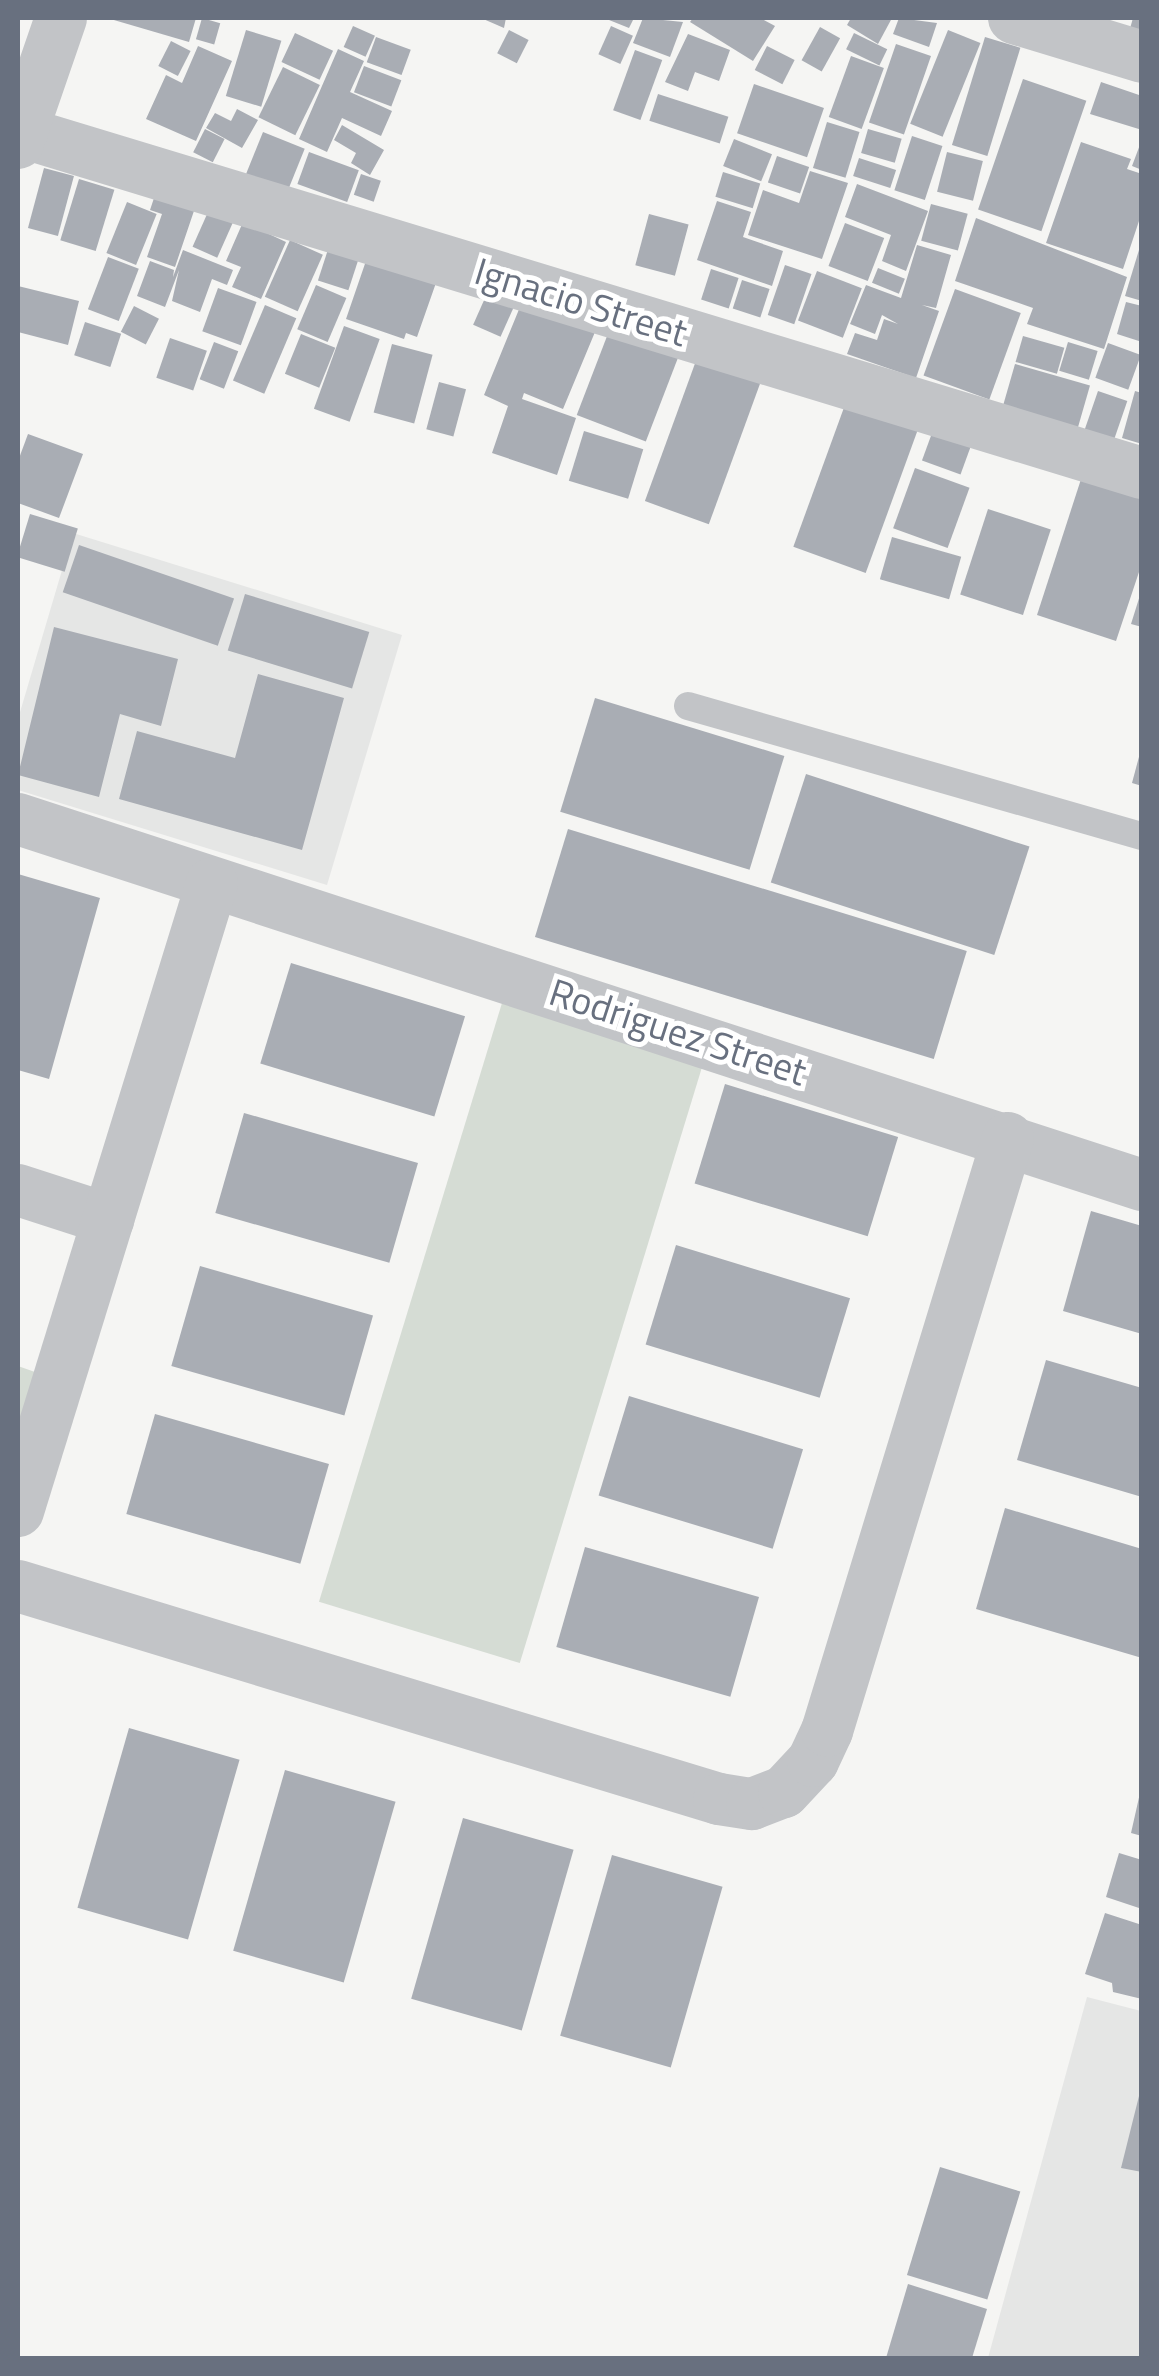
<!DOCTYPE html>
<html>
<head>
<meta charset="utf-8">
<style>
	body { margin:0 }
	#map { position:relative; width:1159px; height:2376px; overflow:hidden; background:#f5f5f3; font-family:"Titillium Web",sans-serif }
	div>[style] { position:absolute }
	[style*='--x'] { left:calc(var(--x)*1px); top:calc(var(--y)*1px); width:calc(var(--w)*1px); rotate:calc(var(--a)*1deg) }
	.built>* { inset:0; background:#e5e6e5 }
	.green>* { inset:0; background:#d5dcd4; transform-origin:0 0 }
	.building>* { inset:0; background:#a9adb4; transform-origin:0 0 }
	.service>* { height:28px; margin:-14px; padding:0 14px; transform-origin:14px; border-radius:14px; background:#c2c4c7 }
	.minor>* { height:52px; margin:-26px; padding:0 26px; transform-origin:26px; border-radius:26px; background:#c2c4c7 }
	span { translate:-50% -50%; white-space:nowrap; text-align:center; line-height:1.15; -webkit-text-stroke:10px #fff; paint-order:stroke }
	.street-label { font-size:38px; color:#68707f }
	.frame { position:absolute; inset:0; border:20px solid #68707f; pointer-events:none }
</style>
</head>
<body>
<div id="map">
	<div class="built">
		<div style="clip-path:polygon(73px 533px,402px 635px,327px 885px,18px 790px,18px 719px)"></div>
		<div style="clip-path:polygon(1087px 1997px,1141px 2011px,1141px 2358px,988px 2358px)"></div>
	</div>
	<div class="green">
		<div style="left:502px;top:1003px;width:210px;height:626px;rotate:17deg"></div>
		<div style="clip-path:polygon(18px 1366px,49px 1377px,18px 1471px)"></div>
	</div>
	<div class="building">
		<div style="clip-path:polygon(107px 18px,196px 18px,189px 42px)"></div>
		<div style="left:202px;top:18px;width:19px;height:22px;rotate:16deg"></div>
		<div style="clip-path:polygon(481px 18px,506px 18px,504px 28px)"></div>
		<div style="clip-path:polygon(604px 18px,634px 18px,629px 28px)"></div>
		<div style="clip-path:polygon(643px 18px,683px 22px,670px 57px,633px 43px)"></div>
		<div style="clip-path:polygon(693px 18px,760px 18px,775px 26px,753px 61px,690px 22px)"></div>
		<div style="clip-path:polygon(851px 18px,892px 18px,878px 44px,847px 25px)"></div>
		<div style="clip-path:polygon(899px 18px,937px 23px,929px 47px,893px 34px)"></div>
		<div style="clip-path:polygon(1133px 18px,1142px 18px,1142px 36px,1129px 32px)"></div>
		<div style="left:353px;top:26px;width:24px;height:23px;rotate:24deg"></div>
		<div style="left:611px;top:26px;width:24px;height:31px;rotate:24deg"></div>
		<div style="left:820px;top:27px;width:23px;height:38px;rotate:29deg"></div>
		<div style="left:246px;top:30px;width:37px;height:69px;rotate:17deg"></div>
		<div style="left:509px;top:30px;width:22px;height:26px;rotate:27deg"></div>
		<div style="left:948px;top:30px;width:35px;height:101px;rotate:22deg"></div>
		<div style="left:295px;top:33px;width:42px;height:32px;rotate:25deg"></div>
		<div style="left:854px;top:33px;width:37px;height:18px;rotate:26deg"></div>
		<div style="clip-path:polygon(688px 34px,730px 50px,719px 81px,695px 72px,688px 91px,665px 82px)"></div>
		<div style="left:376px;top:37px;width:37px;height:27px;rotate:20deg"></div>
		<div style="left:985px;top:37px;width:37px;height:113px;rotate:17deg"></div>
		<div style="left:171px;top:41px;width:22px;height:28px;rotate:27deg"></div>
		<div style="left:896px;top:44px;width:37px;height:83px;rotate:19deg"></div>
		<div style="clip-path:polygon(198px 46px,232px 61px,196px 141px,146px 119px,166px 75px,182px 83px)"></div>
		<div style="left:767px;top:46px;width:31px;height:27px;rotate:27deg"></div>
		<div style="clip-path:polygon(338px 49px,364px 61px,350px 92px,392px 111px,381px 136px,342px 118px,327px 152px,299px 139px)"></div>
		<div style="left:635px;top:50px;width:29px;height:64px;rotate:20deg"></div>
		<div style="left:851px;top:56px;width:35px;height:65px;rotate:20deg"></div>
		<div style="left:364px;top:66px;width:40px;height:28px;rotate:21deg"></div>
		<div style="left:283px;top:67px;width:41px;height:56px;rotate:26deg"></div>
		<div style="left:1023px;top:79px;width:67px;height:138px;rotate:19deg"></div>
		<div style="clip-path:polygon(1101px 82px,1142px 96px,1142px 130px,1090px 114px)"></div>
		<div style="left:754px;top:84px;width:74px;height:52px;rotate:19deg"></div>
		<div style="left:658px;top:94px;width:74px;height:28px;rotate:18deg"></div>
		<div style="clip-path:polygon(237px 109px,258px 120px,242px 148px,206px 128px,215px 113px,231px 121px)"></div>
		<div style="left:827px;top:122px;width:34px;height:48px;rotate:17deg"></div>
		<div style="clip-path:polygon(342px 125px,384px 150px,370px 175px,351px 163px,356px 153px,334px 140px)"></div>
		<div style="left:205px;top:129px;width:22px;height:26px;rotate:27deg"></div>
		<div style="left:868px;top:129px;width:35px;height:25px;rotate:16deg"></div>
		<div style="left:263px;top:132px;width:45px;height:45px;rotate:22deg"></div>
		<div style="left:912px;top:136px;width:32px;height:57px;rotate:18deg"></div>
		<div style="left:734px;top:139px;width:41px;height:29px;rotate:22deg"></div>
		<div style="clip-path:polygon(1081px 142px,1131px 159px,1127px 169px,1142px 174px,1142px 212px,1123px 269px,1046px 243px)"></div>
		<div style="clip-path:polygon(1141px 142px,1142px 142px,1142px 170px,1132px 166px)"></div>
		<div style="left:309px;top:152px;width:53px;height:34px;rotate:20deg"></div>
		<div style="left:947px;top:152px;width:37px;height:41px;rotate:14deg"></div>
		<div style="left:777px;top:156px;width:34px;height:28px;rotate:19deg"></div>
		<div style="left:859px;top:158px;width:39px;height:19px;rotate:18deg"></div>
		<div style="left:44px;top:168px;width:31px;height:62px;rotate:15deg"></div>
		<div style="clip-path:polygon(810px 171px,848px 183px,822px 259px,748px 235px,763px 190px,799px 203px)"></div>
		<div style="left:723px;top:172px;width:39px;height:26px;rotate:17deg"></div>
		<div style="left:361px;top:174px;width:21px;height:22px;rotate:19deg"></div>
		<div style="left:79px;top:179px;width:37px;height:64px;rotate:17deg"></div>
		<div style="clip-path:polygon(857px 184px,928px 211px,906px 271px,882px 261px,891px 235px,845px 217px)"></div>
		<div style="clip-path:polygon(157px 189px,197px 202px,175px 267px,147px 257px,162px 214px,150px 210px)"></div>
		<div style="clip-path:polygon(717px 201px,751px 212px,743px 237px,783px 251px,772px 286px,697px 260px)"></div>
		<div style="left:127px;top:202px;width:32px;height:55px;rotate:22deg"></div>
		<div style="left:931px;top:204px;width:38px;height:38px;rotate:15deg"></div>
		<div style="left:208px;top:212px;width:27px;height:38px;rotate:24deg"></div>
		<div style="left:649px;top:214px;width:41px;height:53px;rotate:15deg"></div>
		<div style="clip-path:polygon(976px 218px,1127px 277px,1104px 349px,1027px 324px,1033px 308px,955px 281px)"></div>
		<div style="clip-path:polygon(243px 222px,286px 242px,261px 299px,232px 287px,241px 267px,226px 261px)"></div>
		<div style="left:845px;top:223px;width:42px;height:46px;rotate:21deg"></div>
		<div style="left:334px;top:231px;width:32px;height:52px;rotate:18deg"></div>
		<div style="left:290px;top:240px;width:36px;height:62px;rotate:24deg"></div>
		<div style="clip-path:polygon(1142px 240px,1142px 301px,1125px 296px)"></div>
		<div style="clip-path:polygon(917px 245px,951px 255px,936px 308px,922px 305px,939px 311px,916px 378px,847px 354px,855px 333px,877px 340px,884px 319px,898px 324px,882px 315px,875px 334px,850px 324px,866px 285px,901px 298px)"></div>
		<div style="clip-path:polygon(183px 250px,233px 270px,227px 285px,212px 279px,200px 312px,172px 301px,179px 270px,165px 307px,137px 296px,150px 261px,174px 270px,173px 277px)"></div>
		<div style="clip-path:polygon(368px 255px,437px 280px,417px 337px,406px 333px,404px 339px,346px 319px)"></div>
		<div style="left:108px;top:257px;width:33px;height:56px;rotate:21deg"></div>
		<div style="left:785px;top:265px;width:28px;height:53px;rotate:19deg"></div>
		<div style="left:878px;top:268px;width:29px;height:16px;rotate:22deg"></div>
		<div style="left:711px;top:269px;width:29px;height:32px;rotate:18deg"></div>
		<div style="left:817px;top:271px;width:48px;height:53px;rotate:21deg"></div>
		<div style="left:742px;top:280px;width:29px;height:30px;rotate:18deg"></div>
		<div style="left:316px;top:285px;width:33px;height:48px;rotate:23deg"></div>
		<div style="clip-path:polygon(18px 286px,79px 301px,68px 345px,18px 332px)"></div>
		<div style="left:218px;top:288px;width:41px;height:46px;rotate:20deg"></div>
		<div style="left:489px;top:289px;width:30px;height:39px;rotate:24deg"></div>
		<div style="left:955px;top:289px;width:70px;height:92px;rotate:20deg"></div>
		<div style="clip-path:polygon(522px 302px,595px 332px,563px 409px,524px 393px,522px 399px,576px 418px,557px 475px,492px 453px,508px 406px,484px 395px)"></div>
		<div style="clip-path:polygon(1126px 302px,1142px 306px,1142px 342px,1117px 334px)"></div>
		<div style="left:265px;top:305px;width:34px;height:82px;rotate:23deg"></div>
		<div style="left:134px;top:306px;width:28px;height:29px;rotate:27deg"></div>
		<div style="left:614px;top:318px;width:74px;height:104px;rotate:21deg"></div>
		<div style="left:85px;top:322px;width:38px;height:35px;rotate:18deg"></div>
		<div style="left:344px;top:326px;width:38px;height:88px;rotate:20deg"></div>
		<div style="left:301px;top:334px;width:37px;height:43px;rotate:22deg"></div>
		<div style="left:1023px;top:336px;width:43px;height:27px;rotate:16deg"></div>
		<div style="left:170px;top:338px;width:39px;height:42px;rotate:19deg"></div>
		<div style="left:214px;top:342px;width:26px;height:40px;rotate:21deg"></div>
		<div style="left:1068px;top:342px;width:31px;height:30px;rotate:17deg"></div>
		<div style="left:1108px;top:343px;width:35px;height:37px;rotate:20deg"></div>
		<div style="left:392px;top:344px;width:42px;height:71px;rotate:15deg"></div>
		<div style="left:701px;top:347px;width:68px;height:164px;rotate:20deg"></div>
		<div style="left:1015px;top:364px;width:78px;height:44px;rotate:16deg"></div>
		<div style="left:439px;top:382px;width:28px;height:49px;rotate:15deg"></div>
		<div style="left:1098px;top:391px;width:31px;height:45px;rotate:19deg"></div>
		<div style="clip-path:polygon(1135px 391px,1142px 393px,1142px 444px,1122px 438px)"></div>
		<div style="left:846px;top:402px;width:77px;height:154px;rotate:20deg"></div>
		<div style="left:936px;top:422px;width:41px;height:41px;rotate:20deg"></div>
		<div style="left:584px;top:431px;width:62px;height:52px;rotate:17deg"></div>
		<div style="clip-path:polygon(28px 434px,83px 454px,59px 518px,18px 503px,18px 461px)"></div>
		<div style="left:915px;top:468px;width:58px;height:64px;rotate:20deg"></div>
		<div style="clip-path:polygon(1083px 473px,1142px 492px,1142px 563px,1116px 641px,1037px 615px)"></div>
		<div style="left:988px;top:509px;width:66px;height:90px;rotate:18deg"></div>
		<div style="left:30px;top:514px;width:50px;height:45px;rotate:17deg"></div>
		<div style="left:892px;top:537px;width:72px;height:44px;rotate:16deg"></div>
		<div style="left:79px;top:545px;width:164px;height:50px;rotate:19deg"></div>
		<div style="clip-path:polygon(1141px 592px,1142px 593px,1142px 627px,1131px 624px)"></div>
		<div style="left:245px;top:594px;width:130px;height:59px;rotate:17deg"></div>
		<div style="clip-path:polygon(54px 627px,178px 659px,161px 726px,120px 714px,99px 797px,18px 775px)"></div>
		<div style="clip-path:polygon(258px 674px,344px 698px,302px 850px,119px 799px,137px 731px,235px 758px)"></div>
		<div style="left:595px;top:698px;width:198px;height:119px;rotate:17deg"></div>
		<div style="clip-path:polygon(1140px 753px,1142px 753px,1142px 786px,1132px 783px)"></div>
		<div style="left:806px;top:774px;width:235px;height:114px;rotate:18deg"></div>
		<div style="left:568px;top:829px;width:417px;height:113px;rotate:17deg"></div>
		<div style="clip-path:polygon(18px 874px,100px 898px,49px 1079px,18px 1070px)"></div>
		<div style="left:291px;top:963px;width:182px;height:105px;rotate:17deg"></div>
		<div style="left:725px;top:1084px;width:181px;height:104px;rotate:17deg"></div>
		<div style="left:244px;top:1113px;width:181px;height:104px;rotate:16deg"></div>
		<div style="clip-path:polygon(1091px 1211px,1142px 1226px,1142px 1334px,1063px 1311px)"></div>
		<div style="left:676px;top:1245px;width:182px;height:104px;rotate:17deg"></div>
		<div style="left:200px;top:1266px;width:180px;height:104px;rotate:16deg"></div>
		<div style="clip-path:polygon(1046px 1360px,1142px 1388px,1142px 1497px,1017px 1460px)"></div>
		<div style="left:629px;top:1396px;width:182px;height:104px;rotate:17deg"></div>
		<div style="left:155px;top:1414px;width:181px;height:104px;rotate:16deg"></div>
		<div style="clip-path:polygon(1005px 1508px,1142px 1549px,1142px 1658px,976px 1609px)"></div>
		<div style="left:585px;top:1547px;width:181px;height:104px;rotate:16deg"></div>
		<div style="left:129px;top:1728px;width:115px;height:187px;rotate:16deg"></div>
		<div style="left:285px;top:1770px;width:115px;height:188px;rotate:16deg"></div>
		<div style="clip-path:polygon(1140px 1793px,1142px 1793px,1142px 1836px,1131px 1833px)"></div>
		<div style="left:463px;top:1818px;width:115px;height:188px;rotate:16deg"></div>
		<div style="clip-path:polygon(1119px 1853px,1142px 1860px,1142px 1909px,1106px 1897px)"></div>
		<div style="left:612px;top:1855px;width:115px;height:188px;rotate:16deg"></div>
		<div style="clip-path:polygon(1105px 1913px,1142px 1925px,1142px 1999px,1113px 1992px,1112px 1983px,1085px 1974px)"></div>
		<div style="clip-path:polygon(1142px 2084px,1142px 2172px,1121px 2168px)"></div>
		<div style="left:940px;top:2167px;width:84px;height:113px;rotate:17deg"></div>
		<div style="clip-path:polygon(908px 2284px,987px 2309px,972px 2358px,886px 2358px)"></div>
	</div>
	<div class="service">
		<div style="--x:688;--y:706;--w:472;--a:16"></div>
	</div>
	<div class="minor">
		<div style="--x:1014;--y:18;--w:134;--a:16.9"></div>
		<div style="--x:21;--y:132;--w:1172;--a:16.92"></div>
		<div style="--x:18;--y:143;--w:132;--a:-71"></div>
		<div style="--x:18;--y:819;--w:1182;--a:18.04"></div>
		<div style="--x:18;--y:1190;--w:95;--a:17.9"></div>
		<div style="--x:18;--y:1511;--w:657;--a:-72.83"></div>
		<div style="--x:18;--y:1586;--w:733;--a:16.9"></div>
		<div style="--x:719;--y:1799;--w:33;--a:9"></div>
		<div style="--x:752;--y:1804;--w:34;--a:-21"></div>
		<div style="--x:784;--y:1792;--w:42;--a:-46.9"></div>
		<div style="--x:813;--y:1761;--w:33;--a:-65"></div>
		<div style="--x:827;--y:1731;--w:620;--a:-73.03"></div>
	</div>
	<div class="street-label">
		<span style="left:581px;top:302px;rotate:17deg">Ignacio Street</span>
		<span style="left:678px;top:1032px;rotate:18deg">Rodriguez Street</span>
	</div>
	<div class="frame"></div>
</div>
</body>
</html>
